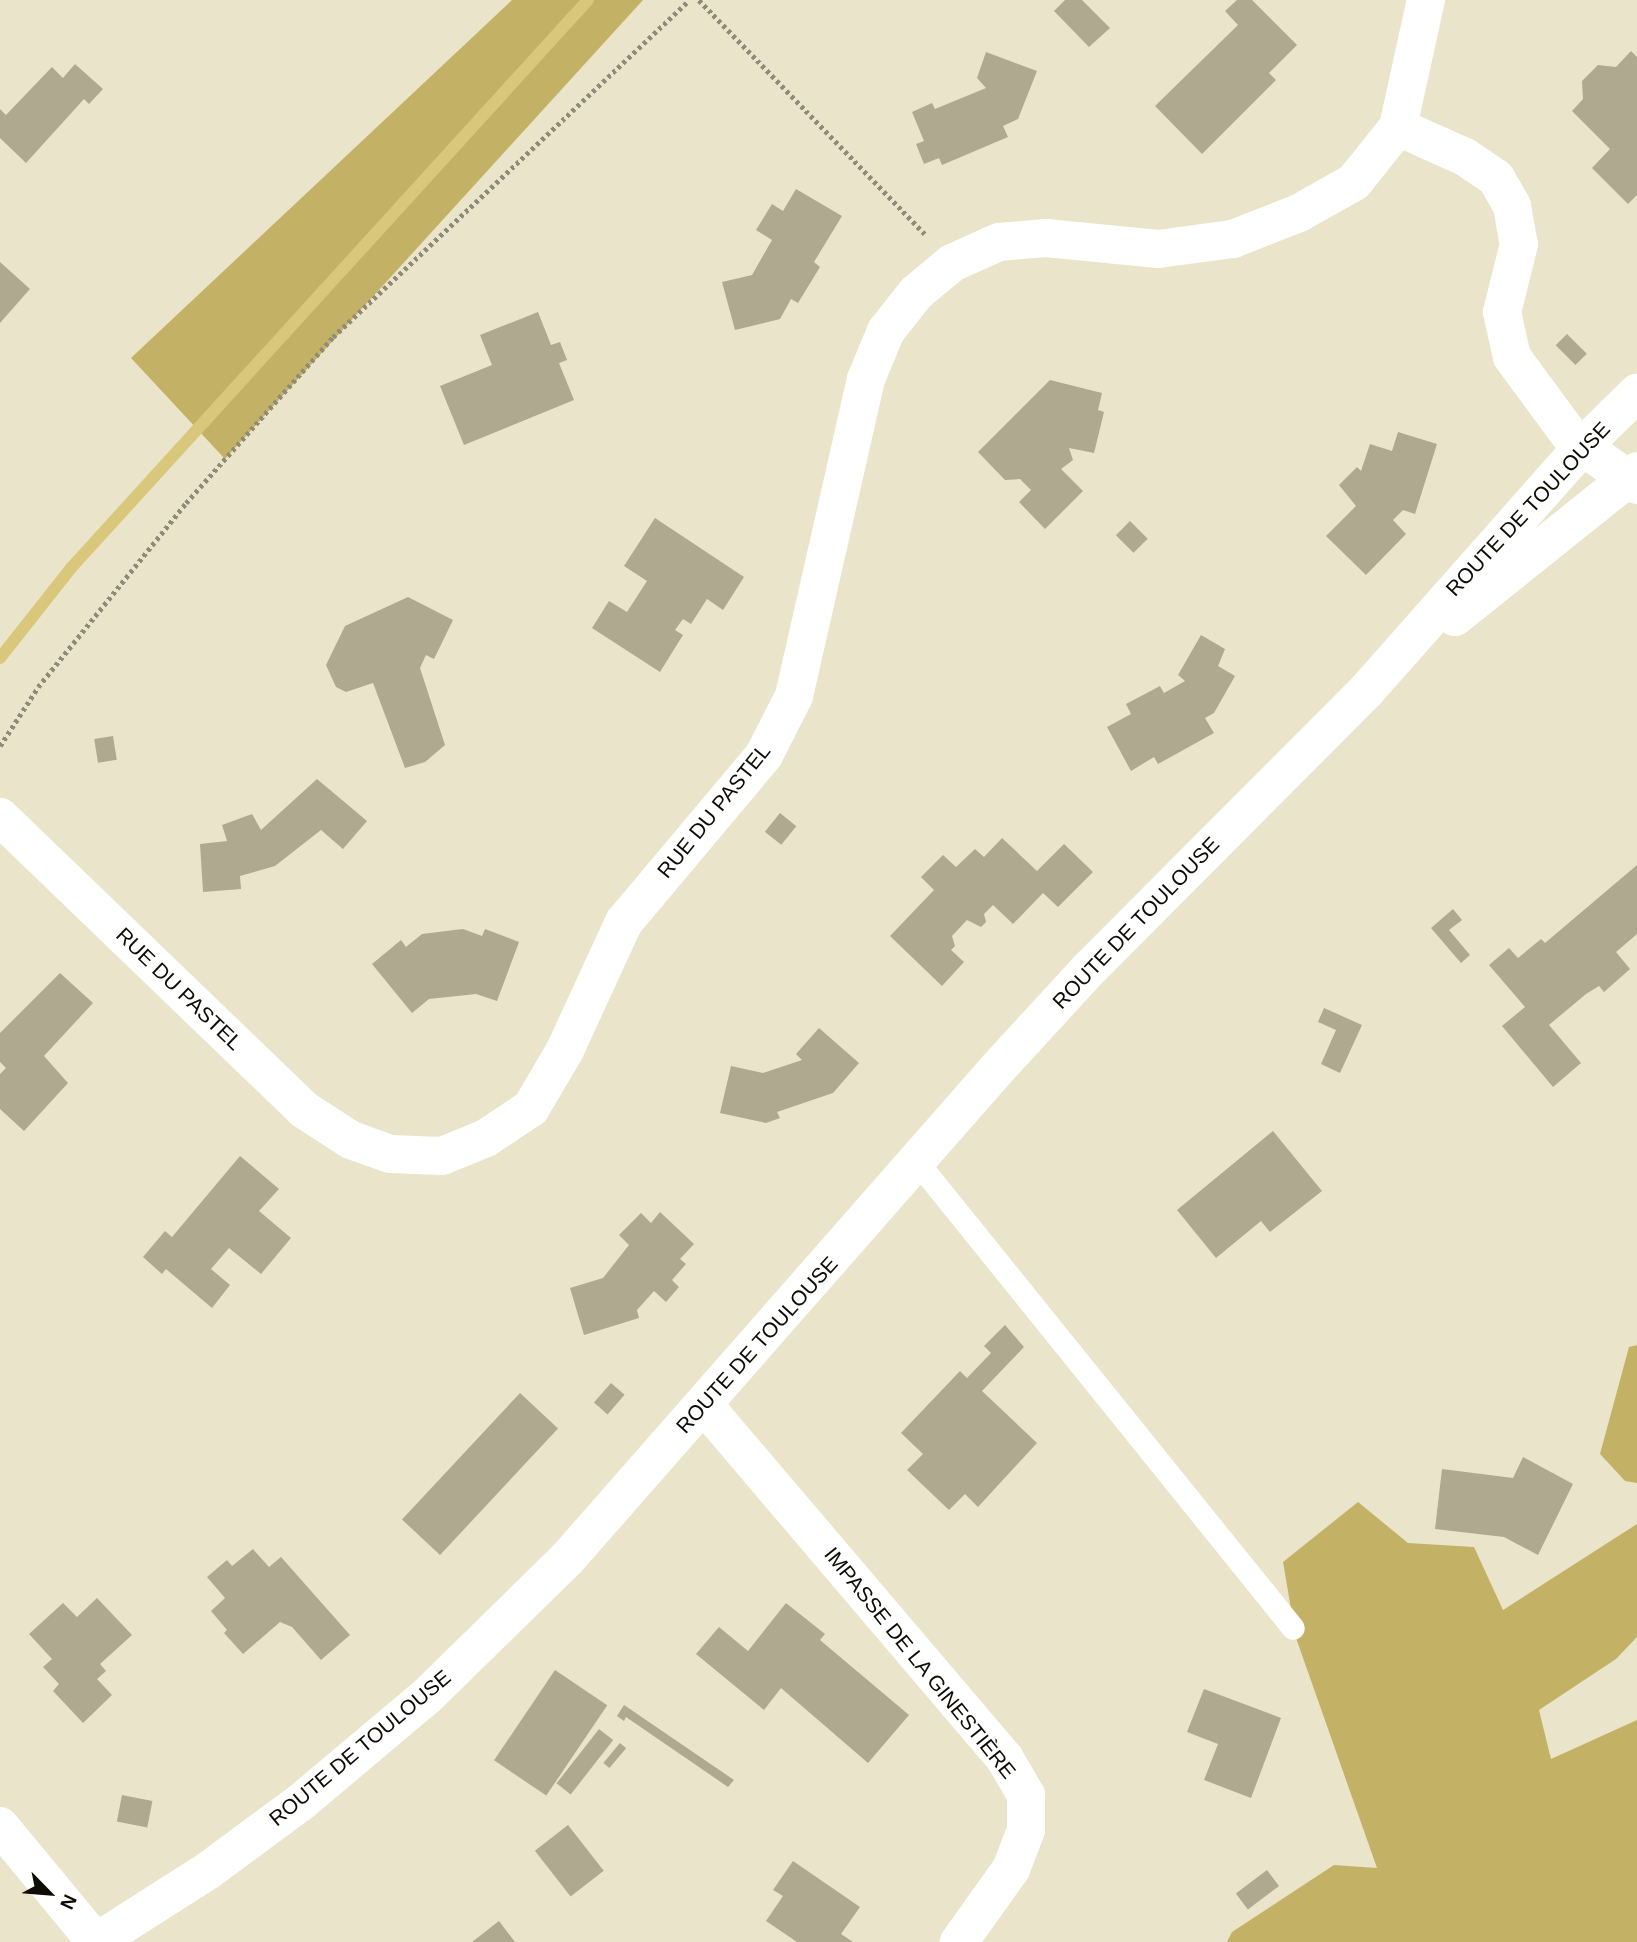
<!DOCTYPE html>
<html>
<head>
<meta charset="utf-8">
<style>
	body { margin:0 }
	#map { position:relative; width:1637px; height:1942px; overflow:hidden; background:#eae5ca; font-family:Helvetica,sans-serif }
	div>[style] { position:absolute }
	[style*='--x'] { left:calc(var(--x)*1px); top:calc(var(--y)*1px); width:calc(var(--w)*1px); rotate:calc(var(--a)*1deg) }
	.forest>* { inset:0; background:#c3b266 }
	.stream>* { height:12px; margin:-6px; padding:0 6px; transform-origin:6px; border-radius:6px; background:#d9c87b }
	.building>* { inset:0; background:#aea98f; transform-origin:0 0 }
	.path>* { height:4.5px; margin-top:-2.25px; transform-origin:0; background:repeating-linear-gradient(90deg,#8f8b78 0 3.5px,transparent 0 7px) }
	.service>* { height:23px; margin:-11.5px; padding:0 11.5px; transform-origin:11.5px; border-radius:11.5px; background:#fff }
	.minor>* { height:38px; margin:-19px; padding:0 19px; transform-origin:19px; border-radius:19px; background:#fff }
	.tertiary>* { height:38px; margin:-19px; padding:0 19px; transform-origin:19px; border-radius:19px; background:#fff }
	span { translate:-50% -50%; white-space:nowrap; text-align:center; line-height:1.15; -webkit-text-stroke:6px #fff; paint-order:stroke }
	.street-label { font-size:21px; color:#0e0c04 }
	.north { position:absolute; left:14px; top:1858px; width:70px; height:70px; -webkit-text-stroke:5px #fff; paint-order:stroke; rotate:115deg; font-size:19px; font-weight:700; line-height:28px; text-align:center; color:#0e0c04 }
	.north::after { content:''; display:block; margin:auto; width:24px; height:32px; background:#0e0c04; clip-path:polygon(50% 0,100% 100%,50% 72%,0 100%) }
</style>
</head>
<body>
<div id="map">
	<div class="forest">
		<div style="clip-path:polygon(512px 0,643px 0,225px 459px,131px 358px)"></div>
		<div style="clip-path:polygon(1637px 1345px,1637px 1483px,1625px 1481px,1600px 1454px,1629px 1347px)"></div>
		<div style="clip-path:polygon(1358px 1502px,1408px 1543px,1474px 1547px,1503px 1610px,1637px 1524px,1637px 1637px,1616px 1659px,1539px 1710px,1551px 1759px,1637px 1720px,1637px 1942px,1227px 1942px,1232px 1932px,1334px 1865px,1377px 1868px,1296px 1638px,1283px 1562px)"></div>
	</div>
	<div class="stream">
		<div style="--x:0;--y:658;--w:115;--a:-51.7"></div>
		<div style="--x:71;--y:568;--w:768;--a:-47.69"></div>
	</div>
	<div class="building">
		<div style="clip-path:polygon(1065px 0,1082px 0,1110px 28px,1089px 47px,1054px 11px)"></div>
		<div style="clip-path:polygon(1237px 0,1252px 0,1297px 45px,1269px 73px,1276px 80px,1202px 154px,1155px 106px,1238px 25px,1225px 11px)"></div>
		<div style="clip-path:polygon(1631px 51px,1637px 57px,1637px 195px,1628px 204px,1592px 168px,1610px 149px,1572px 111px,1583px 99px,1582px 81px,1598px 65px,1616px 67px)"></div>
		<div style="clip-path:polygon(986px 52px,1037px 71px,1018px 119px,1003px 126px,1008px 137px,942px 165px,939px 158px,924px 164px,916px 144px,924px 141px,912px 112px,932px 103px,935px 109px,986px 88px,977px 78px)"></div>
		<div style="clip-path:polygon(75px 64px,103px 89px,89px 104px,84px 99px,26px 163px,0 138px,0 109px,6px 115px,52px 67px,63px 78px)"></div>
		<div style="clip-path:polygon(796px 189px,842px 216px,814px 262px,820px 267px,798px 303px,791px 299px,780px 319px,735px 330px,722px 282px,752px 275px,772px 240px,756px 230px,772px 204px,783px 211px)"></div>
		<div style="clip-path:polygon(0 262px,30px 289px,0 323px)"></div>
		<div style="clip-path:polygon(538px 312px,551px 345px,560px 342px,567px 360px,559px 363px,574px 400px,464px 445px,440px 386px,492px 365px,480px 335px)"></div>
		<div style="left:1567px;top:334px;width:28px;height:16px;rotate:45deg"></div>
		<div style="clip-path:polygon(1050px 380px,1102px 393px,1098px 410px,1104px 412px,1094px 453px,1069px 448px,1073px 460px,1061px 469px,1083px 491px,1045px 529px,1019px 502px,1031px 490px,1020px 479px,1005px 480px,978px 452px)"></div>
		<div style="clip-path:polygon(1398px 432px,1437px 444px,1415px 514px,1403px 510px,1393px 520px,1406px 534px,1366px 575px,1326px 536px,1356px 506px,1339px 485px,1357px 467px,1361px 471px,1370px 444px,1392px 451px)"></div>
		<div style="clip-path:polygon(655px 518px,744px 577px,723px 610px,707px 599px,691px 624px,683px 619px,675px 630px,683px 635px,660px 672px,592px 628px,609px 601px,627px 612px,647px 581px,624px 566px)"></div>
		<div style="left:1130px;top:521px;width:25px;height:20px;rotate:45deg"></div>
		<div style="clip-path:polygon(408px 597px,453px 620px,434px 659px,426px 655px,420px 668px,445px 745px,425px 762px,405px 768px,373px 683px,346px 692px,336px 687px,326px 665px,345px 626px)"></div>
		<div style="clip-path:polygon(1201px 635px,1225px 649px,1218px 666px,1235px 676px,1214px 713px,1205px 718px,1214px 733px,1158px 764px,1154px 757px,1131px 771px,1107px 727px,1131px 714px,1126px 704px,1160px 686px,1164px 693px,1185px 681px,1178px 675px)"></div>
		<div style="left:113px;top:736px;width:24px;height:19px;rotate:81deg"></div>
		<div style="clip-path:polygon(317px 779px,367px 821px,343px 849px,321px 830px,275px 866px,240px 876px,241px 889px,203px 892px,200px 844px,227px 841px,222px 825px,252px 814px,261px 830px)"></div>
		<div style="left:780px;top:813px;width:21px;height:24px;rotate:39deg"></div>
		<div style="clip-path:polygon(1002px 838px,1037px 871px,1064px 844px,1093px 872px,1058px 907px,1043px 893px,1013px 924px,993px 905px,984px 914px,986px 922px,981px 927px,967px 920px,952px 936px,955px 946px,951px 950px,964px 962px,942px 986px,890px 936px,934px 890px,921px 877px,943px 855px,956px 867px,975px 849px,984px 857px)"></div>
		<div style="clip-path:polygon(1637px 865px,1637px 934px,1616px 952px,1630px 969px,1604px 992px,1599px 986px,1586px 994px,1549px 1025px,1581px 1063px,1553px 1087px,1502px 1026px,1525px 1007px,1489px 965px,1509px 948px,1518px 958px,1541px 939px,1545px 943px)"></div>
		<div style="clip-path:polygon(1453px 909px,1462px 920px,1449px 930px,1470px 955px,1461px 963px,1431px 928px)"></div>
		<div style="clip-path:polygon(463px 929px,482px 936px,485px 929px,519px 942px,497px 1001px,476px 994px,429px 999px,412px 1013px,372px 964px,401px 940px,406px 947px,422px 934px)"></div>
		<div style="clip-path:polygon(60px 973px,93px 1003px,44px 1056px,68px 1083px,24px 1131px,0 1109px,0 1074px,6px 1068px,0 1062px,0 1033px)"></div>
		<div style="clip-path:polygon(1324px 1008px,1362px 1025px,1340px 1073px,1321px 1064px,1336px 1030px,1318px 1022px)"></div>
		<div style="clip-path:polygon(819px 1028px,859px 1063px,833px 1093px,777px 1112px,780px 1118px,766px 1123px,720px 1113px,731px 1066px,763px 1073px,802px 1060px,796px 1054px)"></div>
		<div style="clip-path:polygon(1273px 1131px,1322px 1191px,1270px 1232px,1261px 1221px,1216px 1258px,1177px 1210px)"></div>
		<div style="clip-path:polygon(240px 1156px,279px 1189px,259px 1211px,291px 1238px,261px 1274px,229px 1248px,211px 1269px,230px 1285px,212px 1308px,166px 1269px,162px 1274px,143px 1257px,165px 1231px,172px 1237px)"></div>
		<div style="clip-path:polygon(660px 1212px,694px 1244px,680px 1259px,686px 1264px,672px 1280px,679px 1287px,666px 1302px,654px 1291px,637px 1310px,639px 1318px,584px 1335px,570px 1288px,603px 1278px,629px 1245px,619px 1235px,641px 1213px,651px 1223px)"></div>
		<div style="clip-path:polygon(1005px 1325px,1024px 1347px,982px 1391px,1037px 1443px,978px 1507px,965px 1494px,949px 1510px,907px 1470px,923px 1454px,901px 1433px,960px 1371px,967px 1378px,991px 1353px,984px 1346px)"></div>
		<div style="left:611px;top:1383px;width:18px;height:26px;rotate:41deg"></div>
		<div style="left:520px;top:1393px;width:52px;height:173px;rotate:43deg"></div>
		<div style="clip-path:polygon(1523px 1457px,1573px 1484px,1538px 1555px,1504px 1537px,1435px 1529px,1442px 1469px,1513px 1478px)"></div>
		<div style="clip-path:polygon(253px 1549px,269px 1567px,281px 1557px,350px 1635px,321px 1660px,292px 1627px,280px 1622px,243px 1654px,224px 1633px,227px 1630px,211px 1611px,225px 1598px,207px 1577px,227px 1560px,232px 1566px)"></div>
		<div style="clip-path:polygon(97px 1598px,132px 1635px,100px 1664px,106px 1671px,97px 1679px,112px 1695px,83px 1723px,53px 1691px,59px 1684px,43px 1667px,52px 1659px,29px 1634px,63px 1603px,77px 1617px)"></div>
		<div style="clip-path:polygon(786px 1603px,825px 1634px,820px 1640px,909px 1715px,868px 1763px,781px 1688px,764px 1710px,696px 1654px,719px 1627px,748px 1651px)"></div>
		<div style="left:555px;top:1670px;width:63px;height:109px;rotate:34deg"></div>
		<div style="clip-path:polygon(1204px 1689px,1281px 1718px,1251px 1798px,1204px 1780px,1218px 1744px,1187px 1732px)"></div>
		<div style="clip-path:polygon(624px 1705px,734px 1780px,728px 1787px,626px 1717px,624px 1721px,617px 1716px)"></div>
		<div style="left:599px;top:1729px;width:18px;height:69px;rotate:38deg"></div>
		<div style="left:620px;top:1743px;width:8px;height:26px;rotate:40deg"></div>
		<div style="left:122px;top:1795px;width:31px;height:27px;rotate:11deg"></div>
		<div style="left:568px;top:1825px;width:58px;height:42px;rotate:52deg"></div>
		<div style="clip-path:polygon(793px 1861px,860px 1907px,841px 1934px,853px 1942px,797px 1942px,766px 1921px,783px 1896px,773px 1890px)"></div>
		<div style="left:1267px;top:1870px;width:20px;height:39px;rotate:53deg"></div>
		<div style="clip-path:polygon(499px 1921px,515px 1942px,472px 1942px)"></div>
	</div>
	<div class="path">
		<div style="--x:699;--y:0;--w:325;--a:46"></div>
		<div style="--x:0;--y:746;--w:70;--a:-57.2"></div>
		<div style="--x:38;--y:687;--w:236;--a:-51.2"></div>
		<div style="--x:186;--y:503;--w:222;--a:-48.5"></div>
		<div style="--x:333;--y:337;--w:490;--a:-43.4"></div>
	</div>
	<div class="service">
		<div style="--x:918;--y:1163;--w:597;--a:51.12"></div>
	</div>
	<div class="minor">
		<div style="--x:1398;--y:127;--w:73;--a:24.1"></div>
		<div style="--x:1465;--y:157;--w:37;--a:34"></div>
		<div style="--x:1496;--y:178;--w:32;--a:60"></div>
		<div style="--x:1512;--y:206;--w:39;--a:80"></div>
		<div style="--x:1519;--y:244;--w:70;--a:104"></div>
		<div style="--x:1502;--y:312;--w:46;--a:77.5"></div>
		<div style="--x:1512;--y:357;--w:104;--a:53.6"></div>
		<div style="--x:1574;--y:441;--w:77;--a:34.9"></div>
		<div style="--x:0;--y:817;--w:421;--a:43.9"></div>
		<div style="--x:303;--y:1109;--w:57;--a:32.9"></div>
		<div style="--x:351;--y:1140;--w:41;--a:19.7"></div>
		<div style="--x:390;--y:1154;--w:52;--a:2.2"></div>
		<div style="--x:442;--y:1156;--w:48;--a:-22.2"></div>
		<div style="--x:486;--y:1138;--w:54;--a:-33.7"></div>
		<div style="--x:531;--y:1108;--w:67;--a:-59.6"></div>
		<div style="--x:565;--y:1050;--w:141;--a:-65.3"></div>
		<div style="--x:624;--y:922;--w:218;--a:-50"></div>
		<div style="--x:764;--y:755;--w:66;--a:-63"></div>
		<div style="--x:794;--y:696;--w:325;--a:-77.2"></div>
		<div style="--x:866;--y:379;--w:52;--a:-67.4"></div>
		<div style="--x:886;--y:331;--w:48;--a:-51.7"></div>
		<div style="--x:916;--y:293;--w:47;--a:-39.8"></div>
		<div style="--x:952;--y:263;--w:51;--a:-24.1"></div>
		<div style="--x:999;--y:242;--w:47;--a:-4.9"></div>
		<div style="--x:1046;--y:238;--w:113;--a:5.6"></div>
		<div style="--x:1158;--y:249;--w:76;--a:-7.6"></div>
		<div style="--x:1233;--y:239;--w:71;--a:-21.5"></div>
		<div style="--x:1299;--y:213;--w:63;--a:-29.4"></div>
		<div style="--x:1354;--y:182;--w:70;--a:-51.3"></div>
		<div style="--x:1398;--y:127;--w:130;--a:-77.6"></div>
		<div style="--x:704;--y:1405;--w:465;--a:49.6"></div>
		<div style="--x:1005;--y:1759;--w:42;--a:59.7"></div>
		<div style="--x:1026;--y:1795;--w:35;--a:90"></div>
		<div style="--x:1026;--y:1830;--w:42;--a:111"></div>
		<div style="--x:1011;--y:1869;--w:90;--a:125.5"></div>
		<div style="--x:0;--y:1826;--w:151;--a:50.4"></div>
	</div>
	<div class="tertiary">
		<div style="--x:1455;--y:617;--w:233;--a:-38.7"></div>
		<div style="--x:96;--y:1942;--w:134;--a:-32.5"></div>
		<div style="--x:209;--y:1870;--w:114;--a:-36.5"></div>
		<div style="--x:301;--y:1802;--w:165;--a:-40.1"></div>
		<div style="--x:427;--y:1696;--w:196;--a:-44.4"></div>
		<div style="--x:567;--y:1559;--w:652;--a:-48.73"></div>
		<div style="--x:997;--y:1069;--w:137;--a:-47.4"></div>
		<div style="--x:1090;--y:968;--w:392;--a:-45.1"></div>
		<div style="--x:1367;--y:690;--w:326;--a:-48.5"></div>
		<div style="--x:1583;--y:446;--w:76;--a:-44.5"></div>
	</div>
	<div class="street-label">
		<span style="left:1528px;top:509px;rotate:-47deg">ROUTE DE TOULOUSE</span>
		<span style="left:714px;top:811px;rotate:-51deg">RUE DU PASTEL</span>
		<span style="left:1136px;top:923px;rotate:-46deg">ROUTE DE TOULOUSE</span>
		<span style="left:179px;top:989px;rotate:44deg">RUE DU PASTEL</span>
		<span style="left:757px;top:1345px;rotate:-48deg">ROUTE DE TOULOUSE</span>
		<span style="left:920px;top:1663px;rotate:51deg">IMPASSE DE LA GINESTIÈRE</span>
		<span style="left:360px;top:1748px;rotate:-40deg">ROUTE DE TOULOUSE</span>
	</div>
	<div class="north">N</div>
</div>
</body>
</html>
